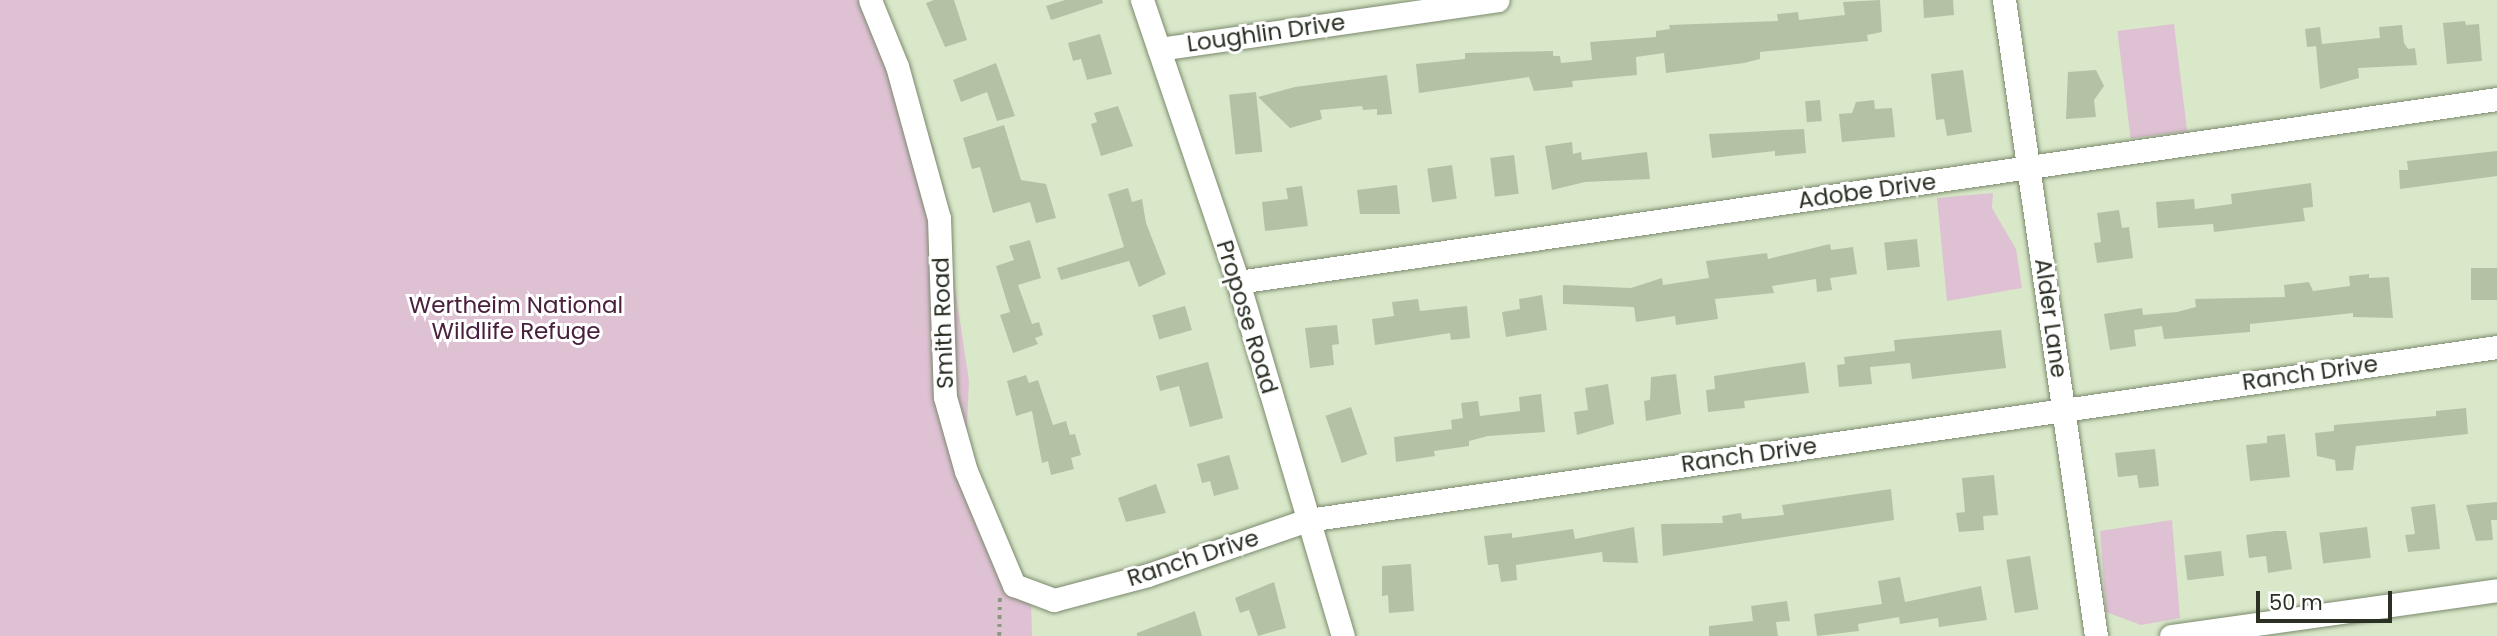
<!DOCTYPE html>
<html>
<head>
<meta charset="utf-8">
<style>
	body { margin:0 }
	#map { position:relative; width:2497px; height:636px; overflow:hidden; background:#d9e8c9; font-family:Poppins,sans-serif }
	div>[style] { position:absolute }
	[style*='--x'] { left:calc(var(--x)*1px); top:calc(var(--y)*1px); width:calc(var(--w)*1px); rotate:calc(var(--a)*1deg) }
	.green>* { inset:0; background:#dfc1d4; transform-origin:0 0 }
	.building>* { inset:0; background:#b3c2a4; transform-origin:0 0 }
	.path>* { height:3.5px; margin-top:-1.75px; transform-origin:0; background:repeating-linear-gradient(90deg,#8c9780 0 3.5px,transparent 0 8.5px) }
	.roads { filter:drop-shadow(0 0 2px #7b896d) drop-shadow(0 0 2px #7b896d) }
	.minor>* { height:23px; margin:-11.5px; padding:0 11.5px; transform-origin:11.5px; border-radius:11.5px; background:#fff }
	span { translate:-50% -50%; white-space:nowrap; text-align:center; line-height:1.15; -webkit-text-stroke:6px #fff; paint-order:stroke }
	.street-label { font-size:23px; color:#2a3024 }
	.park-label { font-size:23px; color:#49203d }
	.scale { position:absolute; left:2256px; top:591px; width:136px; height:32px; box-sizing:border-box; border:4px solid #2a3024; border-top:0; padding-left:9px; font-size:21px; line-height:24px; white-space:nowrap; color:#2a3024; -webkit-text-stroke:5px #fff; paint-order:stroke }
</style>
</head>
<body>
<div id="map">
	<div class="green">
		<div style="clip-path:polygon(0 0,875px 0,934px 148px,969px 381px,965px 468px,1031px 601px,1032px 636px,0 636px)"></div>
		<div style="left:2174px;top:24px;width:108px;height:57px;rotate:83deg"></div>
		<div style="clip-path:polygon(1993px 193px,1992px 208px,2016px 249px,2022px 288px,1947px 301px,1937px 198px)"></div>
		<div style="clip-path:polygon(2172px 520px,2180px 618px,2141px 625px,2106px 612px,2100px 531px)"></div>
	</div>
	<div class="building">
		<div style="clip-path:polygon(934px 0,954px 0,967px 40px,945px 47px,926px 3px)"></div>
		<div style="clip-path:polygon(1065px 0,1102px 0,1103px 3px,1051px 20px,1046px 6px)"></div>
		<div style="clip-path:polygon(1880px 0,1882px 32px,1867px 35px,1868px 41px,1760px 52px,1760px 59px,1744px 63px,1666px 73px,1664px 53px,1636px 57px,1637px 75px,1572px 81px,1573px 87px,1534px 91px,1529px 77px,1419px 93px,1416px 64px,1465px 59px,1465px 53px,1553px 51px,1553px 56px,1560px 56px,1561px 63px,1592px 60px,1590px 42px,1656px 37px,1656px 31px,1670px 29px,1669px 25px,1778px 21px,1777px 14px,1798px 12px,1799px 20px,1845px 15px,1843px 2px)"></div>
		<div style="clip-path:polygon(1923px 0,1953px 0,1954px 15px,1924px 18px)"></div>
		<div style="clip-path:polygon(2465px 21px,2466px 25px,2479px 24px,2482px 61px,2447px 64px,2443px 23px)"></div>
		<div style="clip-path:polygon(2402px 25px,2404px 43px,2408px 49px,2415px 48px,2417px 65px,2358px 68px,2359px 78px,2320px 89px,2316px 46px,2307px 47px,2305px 29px,2320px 27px,2322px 44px,2380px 38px,2379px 27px)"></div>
		<div style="clip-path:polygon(1100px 34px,1112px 74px,1087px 80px,1081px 59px,1073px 61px,1068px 43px)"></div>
		<div style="clip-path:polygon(996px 63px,1015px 116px,997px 121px,987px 92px,961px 102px,953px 80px)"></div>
		<div style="clip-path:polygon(1963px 70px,1972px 132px,1947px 136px,1944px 119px,1936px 120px,1931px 74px)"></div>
		<div style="clip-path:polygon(2096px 70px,2104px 86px,2094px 100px,2096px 117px,2066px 119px,2068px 72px)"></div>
		<div style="clip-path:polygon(1387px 75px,1392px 114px,1377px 115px,1377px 109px,1363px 110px,1362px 106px,1320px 110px,1322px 119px,1290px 128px,1258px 97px,1295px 87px)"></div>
		<div style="left:1256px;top:92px;width:60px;height:27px;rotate:84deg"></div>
		<div style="left:1820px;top:100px;width:21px;height:15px;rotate:85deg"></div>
		<div style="clip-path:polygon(1874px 100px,1875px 109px,1892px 108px,1895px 137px,1842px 142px,1839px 114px,1852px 113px,1856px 102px)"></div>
		<div style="clip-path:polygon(1118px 106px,1133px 146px,1101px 156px,1091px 124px,1097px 122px,1094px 113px)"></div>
		<div style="clip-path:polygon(1004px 125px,1021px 180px,1046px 184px,1056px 218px,1036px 223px,1030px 202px,993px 213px,980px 167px,972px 169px,963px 138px)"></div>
		<div style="clip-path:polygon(1804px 129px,1806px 153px,1775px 156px,1775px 151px,1712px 158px,1709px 134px)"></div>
		<div style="clip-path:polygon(1572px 142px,1573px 154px,1581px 152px,1582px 160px,1647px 152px,1650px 179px,1585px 182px,1552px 190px,1545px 146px)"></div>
		<div style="clip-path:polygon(2497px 151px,2497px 176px,2400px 189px,2399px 170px,2408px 170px,2407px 161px)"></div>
		<div style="left:1514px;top:155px;width:39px;height:24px;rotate:83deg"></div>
		<div style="left:1452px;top:165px;width:34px;height:25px;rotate:82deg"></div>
		<div style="clip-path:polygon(2311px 183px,2313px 207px,2303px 208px,2305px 221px,2214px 232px,2213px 224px,2158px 228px,2156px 202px,2194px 199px,2195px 209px,2232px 204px,2231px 194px)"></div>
		<div style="clip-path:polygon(1397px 185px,1400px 214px,1360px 214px,1357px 190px)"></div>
		<div style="clip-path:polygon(1302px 186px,1308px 226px,1265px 231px,1262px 202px,1288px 199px,1286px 188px)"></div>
		<div style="clip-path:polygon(1128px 188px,1132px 202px,1142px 199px,1146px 223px,1166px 274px,1139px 287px,1129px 261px,1061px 280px,1057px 268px,1124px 247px,1108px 194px)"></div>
		<div style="clip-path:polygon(2119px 210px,2122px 228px,2129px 227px,2133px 258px,2097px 263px,2094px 243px,2101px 242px,2097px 213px)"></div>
		<div style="left:1917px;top:239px;width:28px;height:33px;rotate:84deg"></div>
		<div style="clip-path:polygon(1030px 240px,1041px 278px,1018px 285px,1032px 324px,1039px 322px,1043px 335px,1035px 338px,1038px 344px,1013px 353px,1000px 315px,1010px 312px,996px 266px,1014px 260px,1009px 246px)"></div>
		<div style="clip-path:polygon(1830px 244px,1831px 250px,1853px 247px,1857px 274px,1830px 278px,1832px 290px,1817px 292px,1816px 279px,1772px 286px,1774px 293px,1715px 299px,1718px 319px,1676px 325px,1675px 316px,1636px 322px,1634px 307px,1563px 304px,1563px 285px,1631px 288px,1662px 278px,1663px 285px,1709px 278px,1706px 261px,1767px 253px,1768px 259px)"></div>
		<div style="left:2497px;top:268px;width:32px;height:26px;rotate:90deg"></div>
		<div style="clip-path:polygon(2369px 274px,2369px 278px,2389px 277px,2393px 318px,2353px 317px,2353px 313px,2250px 324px,2250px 332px,2164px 339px,2162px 326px,2134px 330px,2136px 346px,2110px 350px,2104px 314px,2142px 308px,2143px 315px,2177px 312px,2196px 307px,2195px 299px,2285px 297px,2284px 285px,2309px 282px,2313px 291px,2350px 286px,2349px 276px)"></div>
		<div style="clip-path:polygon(1542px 295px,1547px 330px,1506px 337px,1502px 312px,1520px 309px,1519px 299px)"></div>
		<div style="clip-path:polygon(1418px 299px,1420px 311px,1467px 306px,1470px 338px,1451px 340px,1450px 333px,1375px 345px,1372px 319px,1394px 316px,1392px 302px)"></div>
		<div style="left:1185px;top:306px;width:25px;height:34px;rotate:74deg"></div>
		<div style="clip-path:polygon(1337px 325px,1339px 344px,1332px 345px,1334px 365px,1310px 368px,1305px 328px)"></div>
		<div style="clip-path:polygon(2001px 330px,2006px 368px,1912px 379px,1910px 363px,1870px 367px,1872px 384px,1839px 387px,1837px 365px,1845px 364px,1844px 357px,1895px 351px,1894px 340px)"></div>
		<div style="clip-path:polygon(1208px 362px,1223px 418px,1190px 427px,1179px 386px,1160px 391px,1156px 376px)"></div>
		<div style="clip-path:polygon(1805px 362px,1809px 393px,1744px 401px,1745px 408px,1708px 412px,1706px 390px,1715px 389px,1714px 376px)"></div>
		<div style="clip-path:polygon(1676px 374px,1681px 414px,1646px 421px,1644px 401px,1650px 400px,1651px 377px)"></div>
		<div style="clip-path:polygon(1026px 375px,1029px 383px,1038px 380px,1053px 425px,1066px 421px,1070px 435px,1075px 434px,1081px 455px,1071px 458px,1074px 469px,1051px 475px,1048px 461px,1042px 463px,1032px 411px,1016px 416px,1007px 381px)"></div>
		<div style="clip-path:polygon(1608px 384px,1614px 424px,1577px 435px,1574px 412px,1588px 410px,1585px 388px)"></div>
		<div style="clip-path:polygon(1541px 394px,1545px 432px,1488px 436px,1469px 441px,1469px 446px,1434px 451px,1435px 456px,1396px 462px,1394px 437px,1452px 429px,1451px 420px,1463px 418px,1461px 403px,1478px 401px,1480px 416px,1520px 411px,1519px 397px)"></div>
		<div style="left:1351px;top:407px;width:50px;height:27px;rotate:71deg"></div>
		<div style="clip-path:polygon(2466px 408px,2468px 434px,2356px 446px,2353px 470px,2336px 471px,2335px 460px,2317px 456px,2315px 433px,2334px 431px,2334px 425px,2436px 416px,2436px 411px)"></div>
		<div style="clip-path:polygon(2285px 434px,2290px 477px,2250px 481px,2246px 445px,2267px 443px,2267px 436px)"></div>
		<div style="clip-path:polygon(2155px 449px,2159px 486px,2139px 488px,2137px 475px,2118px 477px,2115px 453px)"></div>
		<div style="clip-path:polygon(1229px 455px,1239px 489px,1214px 496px,1210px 481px,1202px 483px,1197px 464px)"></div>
		<div style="clip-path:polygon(1994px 475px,1998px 515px,1983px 516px,1984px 530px,1959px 532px,1956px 513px,1965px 512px,1962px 478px)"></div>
		<div style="clip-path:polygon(1156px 484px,1166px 513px,1126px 522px,1118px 498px)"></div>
		<div style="clip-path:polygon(1891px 489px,1894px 520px,1663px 556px,1661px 524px,1723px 523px,1722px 516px,1741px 513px,1742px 519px,1784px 515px,1782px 505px)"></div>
		<div style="clip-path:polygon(2497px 502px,2497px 520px,2491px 520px,2493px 540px,2476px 541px,2466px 505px)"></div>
		<div style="clip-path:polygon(2435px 504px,2440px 549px,2408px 552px,2405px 535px,2415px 534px,2411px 507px)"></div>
		<div style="clip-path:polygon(1634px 527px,1638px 563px,1603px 562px,1602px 552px,1516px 565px,1517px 580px,1501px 582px,1498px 564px,1488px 565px,1484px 536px,1512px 533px,1512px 538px,1573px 529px,1575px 539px)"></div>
		<div style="left:2367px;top:527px;width:31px;height:48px;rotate:83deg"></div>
		<div style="clip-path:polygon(2275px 531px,2286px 531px,2292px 569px,2268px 573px,2266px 556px,2249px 558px,2246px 535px)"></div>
		<div style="left:2221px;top:551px;width:25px;height:37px;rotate:83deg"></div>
		<div style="left:2030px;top:556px;width:54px;height:24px;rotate:81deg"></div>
		<div style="clip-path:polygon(1411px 564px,1414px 611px,1389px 613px,1388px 595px,1382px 596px,1382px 566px)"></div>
		<div style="clip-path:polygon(1900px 577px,1905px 602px,1981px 586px,1987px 620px,1939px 627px,1938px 618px,1900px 624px,1899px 617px,1858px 624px,1859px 631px,1817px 636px,1814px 614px,1882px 604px,1878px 581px)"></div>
		<div style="clip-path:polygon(1274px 582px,1286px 628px,1258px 636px,1249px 610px,1240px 613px,1235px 598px)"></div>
		<div style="clip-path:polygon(1787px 601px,1790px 621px,1776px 622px,1778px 636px,1709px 636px,1709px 626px,1753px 621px,1751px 606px)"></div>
		<div style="clip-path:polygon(1195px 611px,1202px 636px,1137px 636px,1137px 633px)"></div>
	</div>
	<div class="path">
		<div style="--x:999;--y:636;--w:39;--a:-89"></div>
	</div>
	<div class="roads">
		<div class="minor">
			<div style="--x:870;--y:0;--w:71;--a:67.8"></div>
			<div style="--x:897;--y:66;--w:158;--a:74.6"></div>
			<div style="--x:939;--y:218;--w:179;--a:88.1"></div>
			<div style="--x:945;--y:397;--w:77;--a:74.2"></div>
			<div style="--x:966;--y:471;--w:124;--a:67.2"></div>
			<div style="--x:1014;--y:585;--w:43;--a:20.6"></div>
			<div style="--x:1054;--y:600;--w:97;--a:-14.9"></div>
			<div style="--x:1148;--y:575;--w:169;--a:-19"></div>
			<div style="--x:1308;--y:520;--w:1202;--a:-8.28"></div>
			<div style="--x:1142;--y:0;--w:298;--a:71.2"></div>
			<div style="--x:1238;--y:282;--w:369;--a:73.5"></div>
			<div style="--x:2004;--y:0;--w:643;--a:81.77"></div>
			<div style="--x:1159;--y:49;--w:342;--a:-8.2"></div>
			<div style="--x:1238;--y:282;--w:1272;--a:-8.27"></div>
			<div style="--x:2171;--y:636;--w:329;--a:-8"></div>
		</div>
	</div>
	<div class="street-label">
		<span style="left:1266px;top:33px;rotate:-8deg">Loughlin Drive</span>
		<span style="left:1867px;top:191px;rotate:-8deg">Adobe Drive</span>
		<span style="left:1247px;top:317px;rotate:73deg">Propose Road</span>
		<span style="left:2051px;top:318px;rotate:82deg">Alder Lane</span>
		<span style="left:943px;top:323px;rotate:-92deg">Smith Road</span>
		<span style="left:2310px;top:373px;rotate:-8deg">Ranch Drive</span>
		<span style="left:1749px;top:455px;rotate:-8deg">Ranch Drive</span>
		<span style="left:1193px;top:558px;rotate:-18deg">Ranch Drive</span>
	</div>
	<div class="park-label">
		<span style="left:516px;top:318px">Wertheim National<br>Wildlife Refuge</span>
	</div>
	<div class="scale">50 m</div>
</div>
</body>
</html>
